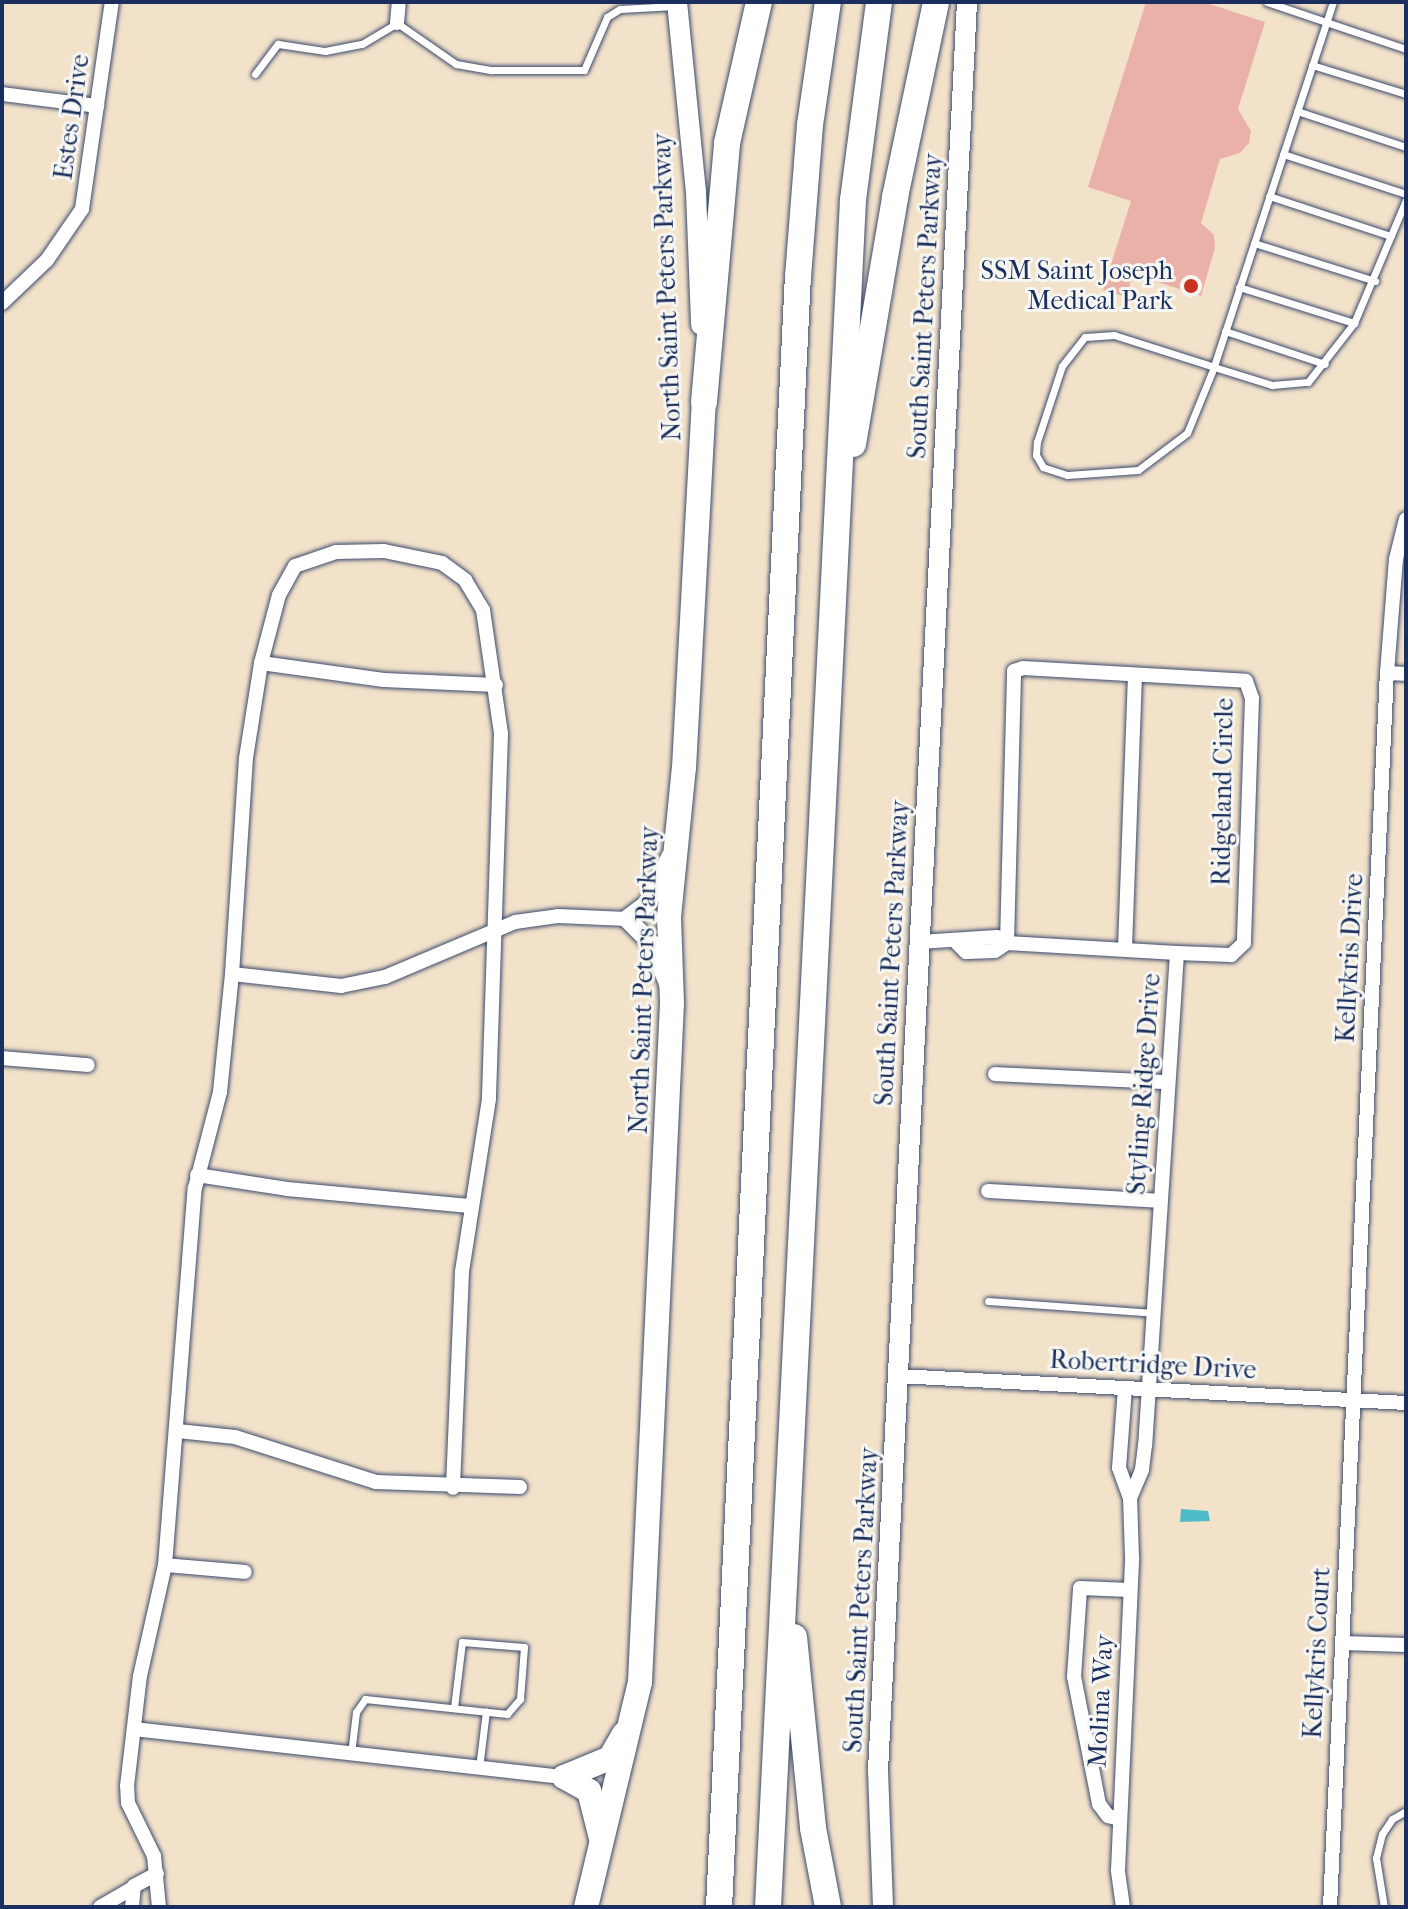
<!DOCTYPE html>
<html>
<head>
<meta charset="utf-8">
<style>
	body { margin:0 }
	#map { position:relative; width:1408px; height:1909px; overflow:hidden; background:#f3e2ca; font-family:"IM FELL French Canon",serif }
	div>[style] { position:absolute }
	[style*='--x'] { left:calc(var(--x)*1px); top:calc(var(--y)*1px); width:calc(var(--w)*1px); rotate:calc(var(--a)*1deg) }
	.water>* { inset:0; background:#4ebbc8 }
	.building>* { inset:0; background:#e9b1a7 }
	.roads { filter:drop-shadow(0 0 2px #3b4a6e) drop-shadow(0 0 2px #3b4a6e) }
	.service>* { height:7px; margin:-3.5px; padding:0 3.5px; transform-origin:3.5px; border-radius:3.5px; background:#fff }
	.minor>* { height:14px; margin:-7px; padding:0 7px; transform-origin:7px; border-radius:7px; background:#fff }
	.tertiary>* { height:18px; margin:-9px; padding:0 9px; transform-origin:9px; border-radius:9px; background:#fff }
	.secondary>* { height:20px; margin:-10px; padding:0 10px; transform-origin:10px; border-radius:10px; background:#fff }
	.primary>* { height:24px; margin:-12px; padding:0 12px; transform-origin:12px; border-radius:12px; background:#fff }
	.motorway>* { height:26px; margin:-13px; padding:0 13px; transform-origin:13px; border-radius:13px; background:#fff }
	.dots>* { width:22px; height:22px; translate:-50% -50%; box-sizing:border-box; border:4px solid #f6f6f2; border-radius:50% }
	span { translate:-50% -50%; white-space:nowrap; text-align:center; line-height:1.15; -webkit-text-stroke:6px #f6f6f2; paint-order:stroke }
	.street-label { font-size:26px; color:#1b2f5e }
	.poi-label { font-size:26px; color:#1b2f5e }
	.right { translate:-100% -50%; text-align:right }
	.frame { position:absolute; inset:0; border:4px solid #1b2f5e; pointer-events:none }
</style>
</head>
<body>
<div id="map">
	<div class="water">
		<div style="clip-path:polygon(1181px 1509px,1208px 1511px,1210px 1521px,1180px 1522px)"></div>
	</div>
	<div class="building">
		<div style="clip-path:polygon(1146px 2px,1203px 2px,1265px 22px,1238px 109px,1251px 131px,1249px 143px,1240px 153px,1220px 159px,1201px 223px,1214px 235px,1215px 248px,1201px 296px,1133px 274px,1126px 297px,1103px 290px,1131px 201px,1088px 187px)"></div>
	</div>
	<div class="roads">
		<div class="service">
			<div style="--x:1267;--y:2;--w:147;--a:18.7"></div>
			<div style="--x:1333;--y:2;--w:384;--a:108.1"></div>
			<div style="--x:1214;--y:367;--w:71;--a:112.2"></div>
			<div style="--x:1187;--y:433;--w:61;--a:142.9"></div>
			<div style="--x:1138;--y:470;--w:71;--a:176"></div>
			<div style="--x:1067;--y:475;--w:25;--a:-162"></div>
			<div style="--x:1043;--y:467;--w:14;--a:-120"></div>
			<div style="--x:1036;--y:455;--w:13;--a:-86"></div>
			<div style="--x:1037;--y:442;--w:80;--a:-71.8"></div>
			<div style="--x:1062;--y:366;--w:37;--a:-52"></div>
			<div style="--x:1085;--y:337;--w:29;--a:-4"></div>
			<div style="--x:1114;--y:335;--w:105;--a:17.7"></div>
			<div style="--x:1214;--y:367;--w:61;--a:17.2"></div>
			<div style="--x:1272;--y:385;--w:36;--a:-5"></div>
			<div style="--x:1308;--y:382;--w:75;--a:-52.1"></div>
			<div style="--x:1354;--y:323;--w:134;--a:-67.1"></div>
			<div style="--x:1312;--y:65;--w:98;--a:17.1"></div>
			<div style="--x:255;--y:74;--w:38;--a:-53"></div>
			<div style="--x:278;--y:44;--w:48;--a:8.5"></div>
			<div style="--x:325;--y:51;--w:38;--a:-11"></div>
			<div style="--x:362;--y:44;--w:41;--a:-31"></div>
			<div style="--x:397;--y:23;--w:72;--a:34.8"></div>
			<div style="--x:456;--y:64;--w:36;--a:10"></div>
			<div style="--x:491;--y:70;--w:93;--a:0"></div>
			<div style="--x:584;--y:70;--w:58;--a:-66.5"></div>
			<div style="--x:607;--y:17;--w:15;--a:-32"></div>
			<div style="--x:620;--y:9;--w:55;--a:-3.1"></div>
			<div style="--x:1297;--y:111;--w:115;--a:18.3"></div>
			<div style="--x:1283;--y:154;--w:129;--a:18"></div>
			<div style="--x:1269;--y:196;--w:128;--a:18.2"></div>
			<div style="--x:1254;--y:243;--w:127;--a:17.4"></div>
			<div style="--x:1239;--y:287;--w:121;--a:17.4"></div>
			<div style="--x:1225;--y:331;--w:105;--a:18.3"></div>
			<div style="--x:988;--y:1301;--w:166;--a:4.1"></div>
			<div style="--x:351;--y:1754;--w:42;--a:-83.2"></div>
			<div style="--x:356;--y:1712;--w:16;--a:-55"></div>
			<div style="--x:365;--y:1699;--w:143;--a:6"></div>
			<div style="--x:507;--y:1714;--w:20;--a:-49"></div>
			<div style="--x:520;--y:1699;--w:52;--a:-85.6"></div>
			<div style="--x:524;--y:1647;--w:62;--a:-175.4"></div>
			<div style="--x:462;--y:1642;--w:65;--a:97"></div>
			<div style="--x:479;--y:1768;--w:57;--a:-83"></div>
			<div style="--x:1384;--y:1907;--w:50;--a:-99.3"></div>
			<div style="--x:1376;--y:1858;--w:25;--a:-76"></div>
			<div style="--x:1382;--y:1834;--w:18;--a:-56"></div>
			<div style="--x:1392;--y:1819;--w:16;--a:-30"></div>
		</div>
		<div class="minor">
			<div style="--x:397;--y:23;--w:21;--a:-85"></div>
			<div style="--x:2;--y:94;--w:96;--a:7.2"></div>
			<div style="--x:2;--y:303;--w:62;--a:-43.7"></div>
			<div style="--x:47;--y:260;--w:62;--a:-55.5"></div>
			<div style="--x:82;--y:209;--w:209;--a:-81.8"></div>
			<div style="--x:261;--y:663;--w:124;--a:7.9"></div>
			<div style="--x:384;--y:680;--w:112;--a:2.6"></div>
			<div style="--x:1387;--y:673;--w:19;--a:3"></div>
			<div style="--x:919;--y:942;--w:78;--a:-3.7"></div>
			<div style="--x:997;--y:937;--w:12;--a:31"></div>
			<div style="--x:1007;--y:943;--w:170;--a:3.4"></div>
			<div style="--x:1177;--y:953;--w:493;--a:93.7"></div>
			<div style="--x:1145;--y:1445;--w:25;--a:97"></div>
			<div style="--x:1142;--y:1470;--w:30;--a:113"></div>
			<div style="--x:957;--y:943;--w:13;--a:45"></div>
			<div style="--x:966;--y:952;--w:29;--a:-2"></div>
			<div style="--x:995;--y:951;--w:14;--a:-34"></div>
			<div style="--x:1007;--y:943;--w:272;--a:-88.5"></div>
			<div style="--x:1014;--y:671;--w:9;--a:-18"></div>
			<div style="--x:1023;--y:668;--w:223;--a:3.3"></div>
			<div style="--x:1246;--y:681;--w:18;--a:71"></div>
			<div style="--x:1252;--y:698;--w:245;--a:91.9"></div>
			<div style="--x:1244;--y:943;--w:18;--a:137"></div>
			<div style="--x:1231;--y:955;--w:54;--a:-177.9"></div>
			<div style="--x:1125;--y:948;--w:271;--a:-87.9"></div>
			<div style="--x:232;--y:974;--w:216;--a:-86.3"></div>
			<div style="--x:246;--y:758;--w:96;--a:-81"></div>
			<div style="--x:261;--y:663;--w:70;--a:-75.2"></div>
			<div style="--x:279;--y:595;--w:33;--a:-61"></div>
			<div style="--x:295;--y:566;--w:43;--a:-18.9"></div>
			<div style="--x:336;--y:552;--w:48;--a:-1.2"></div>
			<div style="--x:384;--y:551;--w:59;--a:11.7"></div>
			<div style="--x:442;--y:563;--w:29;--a:36"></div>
			<div style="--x:465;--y:580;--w:35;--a:59"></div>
			<div style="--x:483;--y:610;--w:125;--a:81.7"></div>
			<div style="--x:501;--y:734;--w:365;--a:91.9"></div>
			<div style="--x:489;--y:1099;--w:175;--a:98.9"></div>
			<div style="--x:462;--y:1272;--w:216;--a:92.4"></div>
			<div style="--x:2;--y:1058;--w:86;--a:4.7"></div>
			<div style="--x:995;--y:1074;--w:172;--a:2.7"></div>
			<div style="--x:197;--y:1175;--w:91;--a:8.8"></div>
			<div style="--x:287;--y:1189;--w:186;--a:5.3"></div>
			<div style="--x:988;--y:1191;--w:172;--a:3.3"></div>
			<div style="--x:898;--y:1376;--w:509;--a:3.04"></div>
			<div style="--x:178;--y:1431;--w:57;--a:6"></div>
			<div style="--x:235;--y:1437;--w:148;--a:17.7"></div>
			<div style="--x:376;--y:1482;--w:144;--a:2"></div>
			<div style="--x:165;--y:1565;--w:80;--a:5"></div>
			<div style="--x:1342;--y:1643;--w:64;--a:1.8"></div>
			<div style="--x:134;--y:1729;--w:433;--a:6.4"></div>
			<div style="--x:1120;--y:1819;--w:12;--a:-166"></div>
			<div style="--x:1108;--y:1816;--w:15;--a:-127"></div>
			<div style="--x:1099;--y:1804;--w:129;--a:-101.1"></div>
			<div style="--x:1074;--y:1677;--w:89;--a:-86.1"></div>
			<div style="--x:1080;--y:1588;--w:50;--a:2.3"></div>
			<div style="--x:100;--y:1907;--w:38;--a:-30"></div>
			<div style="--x:132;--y:1907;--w:21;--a:-85"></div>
			<div style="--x:134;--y:1886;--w:26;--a:-28"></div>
			<div style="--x:159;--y:1907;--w:51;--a:-95.6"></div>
			<div style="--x:154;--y:1856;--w:59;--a:-116.1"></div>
			<div style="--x:128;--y:1803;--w:17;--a:-93"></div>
			<div style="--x:127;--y:1786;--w:111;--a:-83.3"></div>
			<div style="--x:140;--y:1676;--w:114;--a:-77.3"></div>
			<div style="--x:165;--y:1565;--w:378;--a:-85.5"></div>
			<div style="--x:195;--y:1188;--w:99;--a:-75.4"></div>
			<div style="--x:220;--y:1092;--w:119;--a:-84.2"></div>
			<div style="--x:232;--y:974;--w:110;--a:6.3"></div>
			<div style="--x:341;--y:986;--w:45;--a:-11.6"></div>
			<div style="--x:385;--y:977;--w:141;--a:-22.9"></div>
			<div style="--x:515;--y:922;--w:43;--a:-7.9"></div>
			<div style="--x:558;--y:916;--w:69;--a:2.5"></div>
			<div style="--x:1123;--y:1907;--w:37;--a:-98"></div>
			<div style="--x:1118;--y:1870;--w:313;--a:-87.4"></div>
			<div style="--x:1132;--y:1557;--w:59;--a:-91.9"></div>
			<div style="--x:1130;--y:1498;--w:32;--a:-110"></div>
			<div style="--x:1119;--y:1468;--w:80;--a:-85.7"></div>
			<div style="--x:1330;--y:1907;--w:1235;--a:-87.36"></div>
			<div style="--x:1387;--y:673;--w:114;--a:-85.5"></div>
			<div style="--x:1396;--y:559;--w:41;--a:-76"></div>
		</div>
		<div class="tertiary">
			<div style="--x:669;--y:986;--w:45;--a:-112"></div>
			<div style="--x:652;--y:944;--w:35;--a:-135"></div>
			<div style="--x:627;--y:919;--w:26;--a:-37"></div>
			<div style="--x:648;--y:903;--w:51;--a:-64.4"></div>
		</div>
		<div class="secondary">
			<div style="--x:677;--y:2;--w:191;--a:84.3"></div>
			<div style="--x:696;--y:192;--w:133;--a:87.8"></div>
			<div style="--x:883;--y:1907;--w:136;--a:-92.1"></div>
			<div style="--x:878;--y:1771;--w:1771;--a:-87.12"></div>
		</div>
		<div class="primary">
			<div style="--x:564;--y:1777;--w:29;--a:29"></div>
			<div style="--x:589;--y:1791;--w:49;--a:75.7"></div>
			<div style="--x:564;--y:1777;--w:50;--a:-22.4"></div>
			<div style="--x:610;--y:1758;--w:28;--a:-60"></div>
			<div style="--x:586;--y:1907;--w:231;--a:-76.5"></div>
			<div style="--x:640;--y:1682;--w:680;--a:-87.3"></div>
			<div style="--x:672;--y:1003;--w:86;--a:-92"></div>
			<div style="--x:669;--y:917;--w:150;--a:-84.3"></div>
			<div style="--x:684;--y:768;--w:367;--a:-86.9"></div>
		</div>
		<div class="motorway">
			<div style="--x:704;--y:402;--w:260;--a:-84.9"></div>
			<div style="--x:727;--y:143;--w:145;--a:-77.2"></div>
			<div style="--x:853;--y:444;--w:251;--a:-80.3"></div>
			<div style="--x:895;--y:197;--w:199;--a:-78.1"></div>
			<div style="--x:794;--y:1637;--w:192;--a:84.3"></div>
			<div style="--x:813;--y:1828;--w:80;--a:79.2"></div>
			<div style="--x:719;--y:1907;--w:1632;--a:-87.23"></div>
			<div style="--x:798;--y:277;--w:152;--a:-85.5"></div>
			<div style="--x:810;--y:125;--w:124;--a:-81.7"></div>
			<div style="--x:768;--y:1907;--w:1709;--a:-87.15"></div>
			<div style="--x:853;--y:200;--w:200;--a:-82.5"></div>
		</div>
	</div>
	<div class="dots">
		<div style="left:1191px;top:286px;background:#c8321e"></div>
	</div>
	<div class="street-label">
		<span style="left:72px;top:117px;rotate:-82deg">Estes Drive</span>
		<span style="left:667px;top:287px;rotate:-92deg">North Saint Peters Parkway</span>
		<span style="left:925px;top:306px;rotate:-87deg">South Saint Peters Parkway</span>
		<span style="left:1223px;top:792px;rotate:-89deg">Ridgeland Circle</span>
		<span style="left:892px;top:953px;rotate:-87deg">South Saint Peters Parkway</span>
		<span style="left:1350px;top:958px;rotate:-87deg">Kellykris Drive</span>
		<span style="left:644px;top:980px;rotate:-88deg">North Saint Peters Parkway</span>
		<span style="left:1144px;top:1084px;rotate:-86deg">Styling Ridge Drive</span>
		<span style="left:1153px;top:1365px;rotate:3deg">Robertridge Drive</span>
		<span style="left:861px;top:1600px;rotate:-87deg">South Saint Peters Parkway</span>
		<span style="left:1317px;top:1653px;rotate:-87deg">Kellykris Court</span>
		<span style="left:1101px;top:1701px;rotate:-87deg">Molina Way</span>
	</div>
	<div class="poi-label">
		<span class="right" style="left:1173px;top:286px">SSM Saint Joseph<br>Medical Park</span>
	</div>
	<div class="frame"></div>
</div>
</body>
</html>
